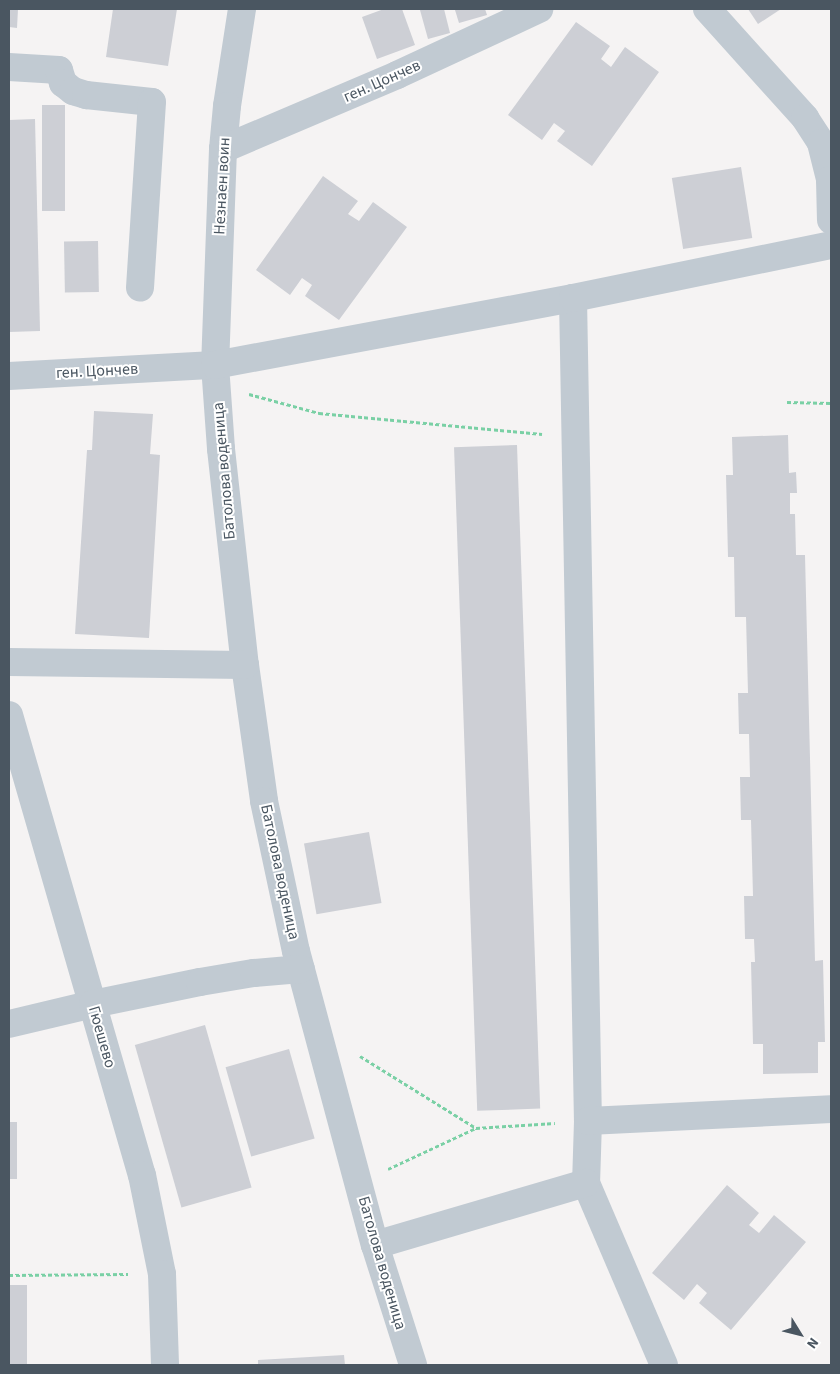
<!DOCTYPE html>
<html>
<head>
<meta charset="utf-8">
<style>
	body { margin:0 }
	#map { position:relative; width:840px; height:1374px; overflow:hidden; background:#f5f3f3; font-family:"Source Sans 3",sans-serif }
	div>[style] { position:absolute }
	[style*='--x'] { left:calc(var(--x)*1px); top:calc(var(--y)*1px); width:calc(var(--w)*1px); rotate:calc(var(--a)*1deg) }
	.building>* { inset:0; background:#cdcfd5; transform-origin:0 0 }
	.path>* { height:3px; margin-top:-1.5px; transform-origin:0; background:repeating-linear-gradient(90deg,#7ad0a5 0 4px,transparent 0 6.5px) }
	.minor>* { height:28px; margin:-14px; padding:0 14px; transform-origin:14px; border-radius:14px; background:#c1cad2 }
	span { translate:-50% -50%; white-space:nowrap; text-align:center; line-height:1.15; -webkit-text-stroke:4px #fff; paint-order:stroke }
	.street-label { font-size:16px; color:#4a5661 }
	.frame { position:absolute; inset:0; border:10px solid #4a5661; pointer-events:none }
	.north { position:absolute; left:775px; top:1309px; width:50px; height:50px; -webkit-text-stroke:4px #fff; paint-order:stroke; rotate:126deg; font-size:14px; font-weight:700; line-height:20px; text-align:center; color:#4a5661 }
	.north::after { content:''; display:block; margin:auto; width:18px; height:22px; background:#4a5661; clip-path:polygon(50% 0,100% 100%,50% 72%,0 100%) }
</style>
</head>
<body>
<div id="map">
	<div class="building">
		<div style="clip-path:polygon(9px 9px,18px 9px,17px 28px,9px 27px)"></div>
		<div style="clip-path:polygon(113px 9px,177px 9px,168px 66px,106px 57px)"></div>
		<div style="clip-path:polygon(384px 9px,402px 9px,415px 45px,377px 59px,362px 17px)"></div>
		<div style="clip-path:polygon(426px 9px,444px 9px,450px 33px,428px 39px,420px 10px)"></div>
		<div style="clip-path:polygon(461px 9px,485px 9px,487px 15px,459px 23px,455px 10px)"></div>
		<div style="clip-path:polygon(748px 9px,781px 9px,758px 24px)"></div>
		<div style="clip-path:polygon(576px 22px,610px 46px,601px 59px,611px 67px,625px 47px,659px 72px,592px 166px,557px 141px,565px 131px,554px 123px,542px 140px,508px 115px)"></div>
		<div style="left:42px;top:105px;width:23px;height:106px"></div>
		<div style="clip-path:polygon(35px 119px,40px 331px,9px 332px,9px 120px)"></div>
		<div style="left:741px;top:167px;width:72px;height:70px;rotate:81deg"></div>
		<div style="clip-path:polygon(323px 176px,358px 201px,348px 214px,359px 221px,373px 202px,407px 227px,339px 320px,305px 296px,312px 285px,302px 278px,290px 295px,256px 270px)"></div>
		<div style="left:98px;top:241px;width:51px;height:34px;rotate:89deg"></div>
		<div style="clip-path:polygon(94px 411px,153px 414px,150px 454px,160px 455px,149px 638px,75px 634px,87px 450px,92px 450px)"></div>
		<div style="clip-path:polygon(788px 435px,789px 473px,796px 472px,797px 493px,790px 493px,790px 514px,795px 514px,796px 555px,805px 555px,815px 961px,823px 960px,825px 1042px,818px 1042px,818px 1073px,763px 1074px,763px 1044px,753px 1044px,751px 962px,755px 962px,754px 939px,745px 939px,744px 896px,753px 896px,751px 820px,741px 820px,740px 777px,750px 777px,749px 734px,739px 734px,738px 693px,748px 693px,746px 617px,735px 617px,734px 557px,728px 557px,726px 475px,733px 475px,732px 437px)"></div>
		<div style="left:517px;top:445px;width:664px;height:63px;rotate:88deg"></div>
		<div style="left:369px;top:832px;width:72px;height:66px;rotate:80deg"></div>
		<div style="left:205px;top:1025px;width:169px;height:73px;rotate:74deg"></div>
		<div style="left:289px;top:1049px;width:93px;height:66px;rotate:74deg"></div>
		<div style="left:9px;top:1122px;width:8px;height:57px"></div>
		<div style="clip-path:polygon(727px 1185px,759px 1213px,749px 1225px,759px 1233px,774px 1215px,806px 1242px,731px 1330px,699px 1303px,707px 1293px,697px 1284px,684px 1300px,652px 1273px)"></div>
		<div style="left:27px;top:1285px;width:80px;height:18px;rotate:90deg"></div>
		<div style="clip-path:polygon(344px 1355px,345px 1365px,258px 1365px,258px 1360px)"></div>
	</div>
	<div class="path">
		<div style="--x:249;--y:394;--w:73;--a:15.2"></div>
		<div style="--x:319;--y:413;--w:224;--a:5.4"></div>
		<div style="--x:787;--y:402;--w:44;--a:1.3"></div>
		<div style="--x:360;--y:1056;--w:137;--a:31.8"></div>
		<div style="--x:476;--y:1128;--w:79;--a:-3.6"></div>
		<div style="--x:388;--y:1169;--w:97;--a:-25"></div>
		<div style="--x:9;--y:1275;--w:119;--a:-0.5"></div>
	</div>
	<div class="minor">
		<div style="--x:242;--y:9;--w:98;--a:98.8"></div>
		<div style="--x:227;--y:106;--w:43;--a:95.3"></div>
		<div style="--x:223;--y:149;--w:216;--a:92.1"></div>
		<div style="--x:215;--y:365;--w:84;--a:85.9"></div>
		<div style="--x:221;--y:449;--w:217;--a:83.7"></div>
		<div style="--x:245;--y:665;--w:137;--a:82"></div>
		<div style="--x:264;--y:801;--w:153;--a:78"></div>
		<div style="--x:296;--y:951;--w:304;--a:75"></div>
		<div style="--x:375;--y:1245;--w:126;--a:72.4"></div>
		<div style="--x:707;--y:9;--w:147;--a:48"></div>
		<div style="--x:805;--y:118;--w:30;--a:57"></div>
		<div style="--x:821;--y:143;--w:38;--a:76"></div>
		<div style="--x:830;--y:180;--w:40;--a:88.6"></div>
		<div style="--x:9;--y:67;--w:50;--a:3.4"></div>
		<div style="--x:59;--y:70;--w:14;--a:73"></div>
		<div style="--x:63;--y:83;--w:13;--a:39"></div>
		<div style="--x:73;--y:91;--w:14;--a:17"></div>
		<div style="--x:86;--y:95;--w:66;--a:6.1"></div>
		<div style="--x:152;--y:102;--w:186;--a:93.7"></div>
		<div style="--x:223;--y:149;--w:189;--a:-23"></div>
		<div style="--x:397;--y:75;--w:157;--a:-24.9"></div>
		<div style="--x:573;--y:298;--w:823;--a:88.96"></div>
		<div style="--x:588;--y:1121;--w:62;--a:91.8"></div>
		<div style="--x:586;--y:1183;--w:198;--a:66.8"></div>
		<div style="--x:9;--y:376;--w:206;--a:-3.1"></div>
		<div style="--x:215;--y:365;--w:364;--a:-10.6"></div>
		<div style="--x:573;--y:298;--w:263;--a:-11.6"></div>
		<div style="--x:9;--y:662;--w:236;--a:0.7"></div>
		<div style="--x:9;--y:715;--w:479;--a:73.9"></div>
		<div style="--x:142;--y:1175;--w:101;--a:78.6"></div>
		<div style="--x:162;--y:1274;--w:91;--a:88.1"></div>
		<div style="--x:9;--y:1024;--w:86;--a:-13.4"></div>
		<div style="--x:93;--y:1004;--w:109;--a:-11.6"></div>
		<div style="--x:200;--y:982;--w:55;--a:-9.5"></div>
		<div style="--x:254;--y:973;--w:47;--a:-4.9"></div>
		<div style="--x:588;--y:1121;--w:243;--a:-2.8"></div>
		<div style="--x:375;--y:1245;--w:220;--a:-16.4"></div>
	</div>
	<div class="street-label">
		<span style="left:382px;top:81px;rotate:-24deg">ген. Цончев</span>
		<span style="left:222px;top:186px;rotate:-87deg">Незнаен воин</span>
		<span style="left:97px;top:371px;rotate:-3deg">ген. Цончев</span>
		<span style="left:224px;top:471px;rotate:-95deg">Батолова воденица</span>
		<span style="left:280px;top:872px;rotate:78deg">Батолова воденица</span>
		<span style="left:102px;top:1037px;rotate:74deg">Гюешево</span>
		<span style="left:382px;top:1263px;rotate:74deg">Батолова воденица</span>
	</div>
	<div class="frame"></div>
	<div class="north">N</div>
</div>
</body>
</html>
